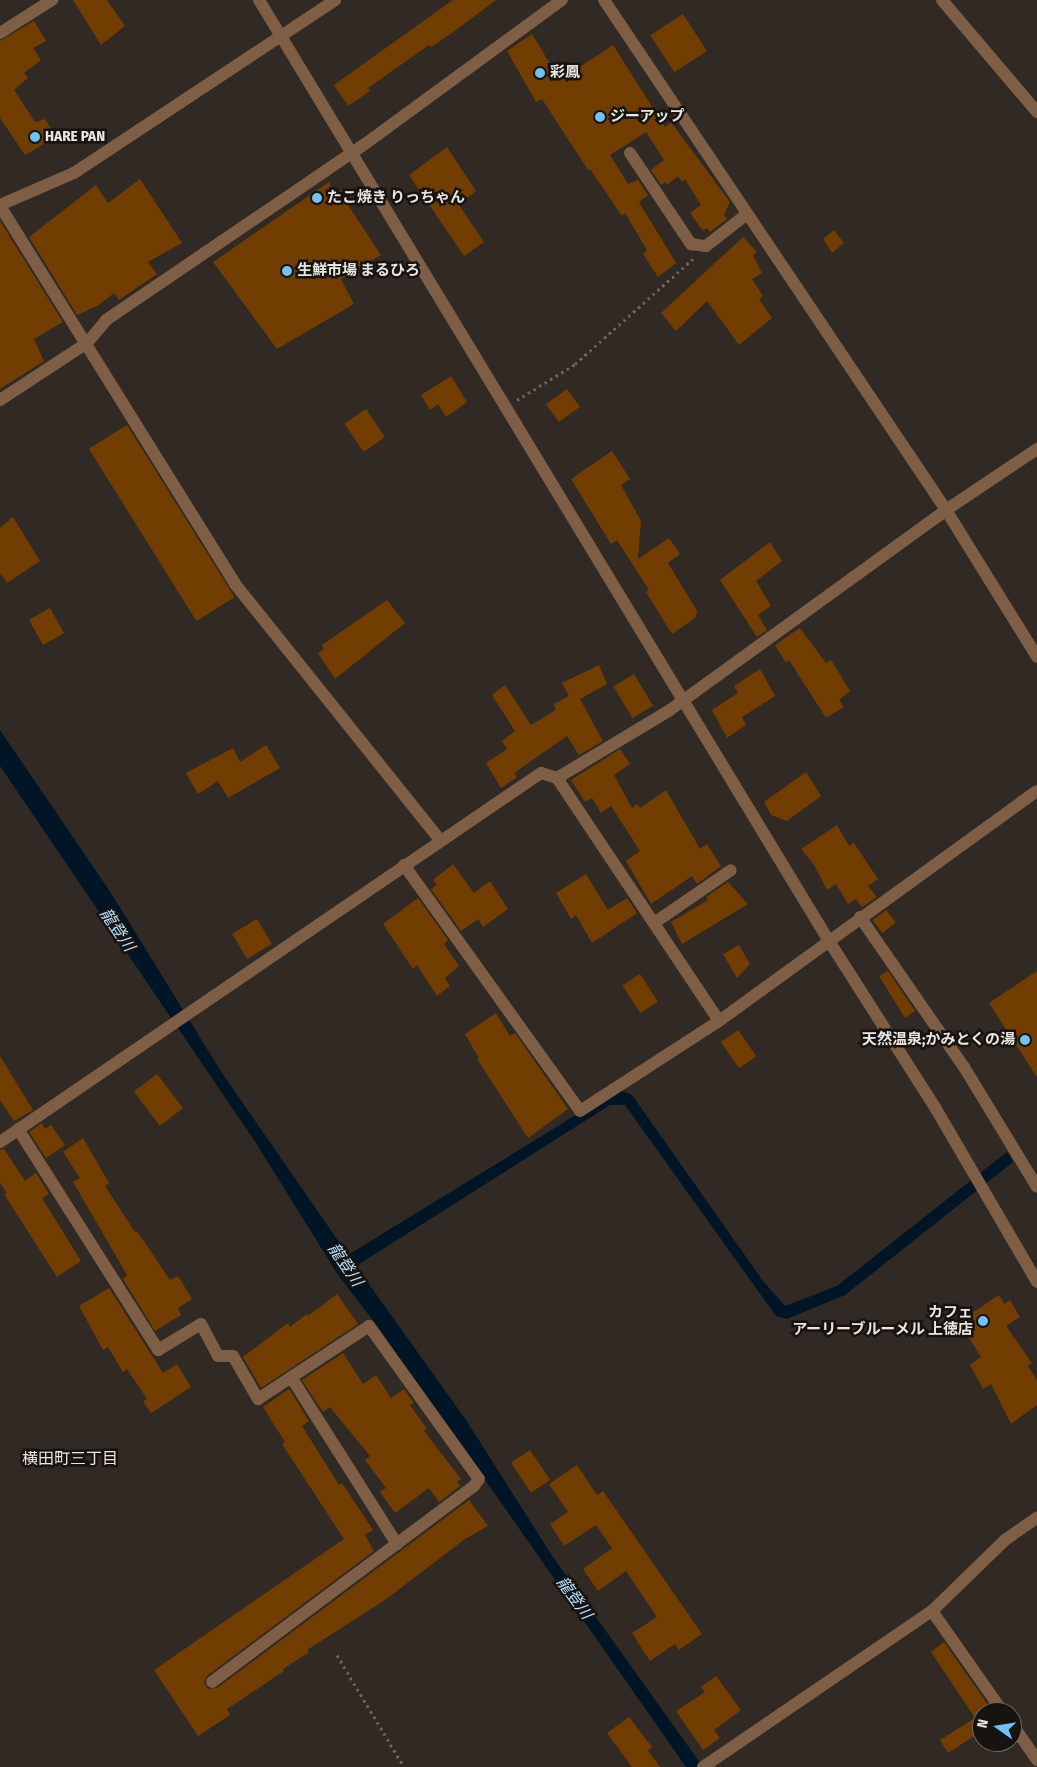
<!DOCTYPE html>
<html>
<head>
<meta charset="utf-8">
<style>
	body { margin:0 }
	#map { position:relative; width:1037px; height:1767px; overflow:hidden; background:#312a24; font-family:"Fira Sans Condensed","Noto Sans JP",sans-serif }
	div>[style] { position:absolute }
	[style*='--x'] { left:calc(var(--x)*1px); top:calc(var(--y)*1px); width:calc(var(--w)*1px); rotate:calc(var(--a)*1deg) }
	.water>* { inset:0; background:#001526 }
	.building>* { inset:0; background:#713d00; transform-origin:0 0 }
	.path>* { height:3px; margin-top:-1.5px; transform-origin:0; background:repeating-linear-gradient(90deg,#6d6661 0 2.5px,transparent 0 6.5px) }
	.minor>* { height:12px; margin:-6px; padding:0 6px; transform-origin:6px; border-radius:6px; background:#7e5f46 }
	.tertiary>* { height:12px; margin:-6px; padding:0 6px; transform-origin:6px; border-radius:6px; background:#7e5f46 }
	.dots>* { width:14px; height:14px; translate:-50% -50%; box-sizing:border-box; border:2px solid #161310; border-radius:50% }
	span { translate:-50% -50%; white-space:nowrap; text-align:center; line-height:1.15; -webkit-text-stroke:5px #161310; paint-order:stroke }
	.poi-label { font-size:15px; color:#eae5e1; font-weight:700 }
	.left { translate:0 -50%; text-align:left }
	.right { translate:-100% -50%; text-align:right }
	.water-label { font-size:16px; color:#b6e1ff; font-style:italic }
	.neighbourhood-label { font-size:16px; color:#eae5e1 }
	.north { position:absolute; left:972px; top:1702px; width:50px; height:50px; box-sizing:border-box; background:#161310; border:1px solid #6b6764; border-radius:50%; rotate:283deg; font-size:14px; font-weight:700; line-height:20px; text-align:center; color:#eae5e1 }
	.north::after { content:''; display:block; margin:auto; width:18px; height:22px; background:#71c1f4; clip-path:polygon(50% 0,100% 100%,50% 72%,0 100%) }
</style>
</head>
<body>
<div id="map">
	<div class="water">
		<div style="clip-path:polygon(0 730px,111px 893px,222px 1073px,348px 1255px,618px 1089px,632px 1095px,763px 1281px,785px 1306px,837px 1286px,1007px 1152px,1013px 1162px,845px 1295px,787px 1319px,776px 1316px,625px 1105px,610px 1105px,356px 1266px,466px 1420px,553px 1557px,703px 1767px,686px 1767px,378px 1327px,338px 1275px,256px 1143px,0 766px)"></div>
	</div>
	<div class="building">
		<div style="clip-path:polygon(73px 0,107px 0,125px 26px,101px 45px)"></div>
		<div style="clip-path:polygon(453px 0,496px 0,452px 33px,431px 47px,429px 45px,368px 88px,370px 91px,348px 106px,334px 85px)"></div>
		<div style="left:683px;top:14px;width:44px;height:39px;rotate:57deg"></div>
		<div style="clip-path:polygon(34px 21px,46px 41px,33px 48px,41px 60px,24px 73px,28px 78px,14px 90px,35px 122px,45px 119px,56px 137px,25px 155px,0 118px,0 41px)"></div>
		<div style="clip-path:polygon(532px 34px,552px 67px,563px 78px,613px 45px,665px 127px,671px 122px,730px 202px,724px 215px,727px 219px,710px 232px,707px 228px,703px 231px,690px 213px,701px 205px,685px 179px,682px 182px,678px 176px,667px 185px,665px 182px,661px 185px,651px 170px,664px 160px,646px 132px,610px 155px,628px 184px,638px 180px,648px 195px,639px 202px,676px 263px,658px 277px,643px 254px,647px 250px,625px 213px,622px 216px,590px 169px,588px 170px,542px 99px,536px 102px,507px 51px)"></div>
		<div style="clip-path:polygon(447px 147px,476px 191px,459px 205px,484px 242px,464px 256px,409px 175px)"></div>
		<div style="clip-path:polygon(140px 179px,182px 243px,148px 262px,157px 274px,119px 300px,114px 293px,99px 305px,77px 315px,29px 237px,96px 185px,108px 203px)"></div>
		<div style="clip-path:polygon(329px 182px,335px 196px,340px 193px,381px 255px,341px 279px,354px 304px,277px 349px,213px 262px)"></div>
		<div style="clip-path:polygon(0 221px,63px 322px,34px 339px,44px 361px,0 389px)"></div>
		<div style="clip-path:polygon(834px 230px,844px 243px,832px 253px,823px 239px)"></div>
		<div style="clip-path:polygon(743px 237px,757px 252px,753px 255px,762px 273px,752px 279px,763px 296px,759px 299px,772px 318px,739px 345px,707px 301px,676px 331px,661px 313px)"></div>
		<div style="clip-path:polygon(451px 376px,467px 402px,446px 417px,438px 404px,430px 410px,421px 395px)"></div>
		<div style="left:567px;top:389px;width:22px;height:26px;rotate:54deg"></div>
		<div style="left:366px;top:409px;width:34px;height:26px;rotate:56deg"></div>
		<div style="left:127px;top:425px;width:203px;height:45px;rotate:58deg"></div>
		<div style="clip-path:polygon(612px 451px,630px 479px,621px 485px,641px 521px,638px 559px,669px 538px,680px 554px,668px 563px,697px 611px,695px 618px,672px 634px,646px 592px,649px 590px,617px 540px,611px 544px,571px 479px)"></div>
		<div style="clip-path:polygon(13px 517px,40px 561px,7px 583px,0 573px,0 528px)"></div>
		<div style="clip-path:polygon(770px 542px,782px 561px,756px 581px,771px 606px,758px 615px,767px 630px,757px 637px,720px 580px)"></div>
		<div style="clip-path:polygon(387px 600px,405px 623px,335px 679px,318px 653px,324px 649px,322px 645px)"></div>
		<div style="left:50px;top:608px;width:29px;height:24px;rotate:61deg"></div>
		<div style="clip-path:polygon(800px 628px,826px 663px,831px 660px,850px 691px,839px 700px,844px 707px,826px 718px,789px 660px,786px 663px,775px 645px)"></div>
		<div style="clip-path:polygon(599px 665px,607px 684px,580px 699px,603px 741px,579px 755px,567px 736px,514px 773px,517px 777px,501px 788px,486px 763px,507px 749px,502px 741px,515px 731px,492px 695px,505px 685px,531px 725px,556px 710px,554px 704px,569px 696px,562px 683px)"></div>
		<div style="clip-path:polygon(760px 669px,775px 696px,742px 717px,746px 725px,727px 738px,712px 710px,738px 693px,734px 686px)"></div>
		<div style="left:634px;top:674px;width:37px;height:24px;rotate:59deg"></div>
		<div style="clip-path:polygon(266px 745px,280px 768px,228px 798px,218px 781px,198px 794px,186px 773px,233px 748px,240px 762px)"></div>
		<div style="clip-path:polygon(620px 749px,630px 764px,614px 775px,632px 808px,637px 804px,640px 808px,666px 790px,700px 849px,707px 844px,721px 866px,697px 884px,692px 876px,651px 904px,626px 861px,640px 851px,611px 806px,601px 813px,592px 798px,585px 802px,571px 780px)"></div>
		<div style="clip-path:polygon(806px 772px,821px 796px,787px 821px,771px 815px,764px 802px)"></div>
		<div style="clip-path:polygon(837px 825px,849px 846px,854px 843px,878px 879px,868px 886px,877px 897px,862px 907px,856px 899px,848px 904px,836px 884px,827px 890px,814px 865px,801px 849px)"></div>
		<div style="clip-path:polygon(453px 864px,474px 893px,490px 881px,508px 909px,483px 927px,478px 919px,461px 931px,431px 889px,437px 885px,433px 880px)"></div>
		<div style="clip-path:polygon(586px 874px,608px 910px,627px 898px,637px 913px,592px 943px,576px 915px,571px 919px,556px 893px)"></div>
		<div style="clip-path:polygon(728px 882px,748px 904px,682px 944px,671px 922px,708px 900px,706px 897px)"></div>
		<div style="clip-path:polygon(418px 898px,448px 940px,444px 944px,459px 966px,445px 978px,450px 986px,437px 996px,417px 965px,413px 969px,383px 924px)"></div>
		<div style="left:886px;top:910px;width:16px;height:17px;rotate:52deg"></div>
		<div style="left:257px;top:919px;width:29px;height:29px;rotate:59deg"></div>
		<div style="clip-path:polygon(739px 945px,750px 964px,737px 978px,723px 954px)"></div>
		<div style="clip-path:polygon(888px 971px,915px 1011px,905px 1018px,879px 976px)"></div>
		<div style="clip-path:polygon(1037px 971px,1037px 1077px,989px 1003px)"></div>
		<div style="left:640px;top:974px;width:33px;height:21px;rotate:57deg"></div>
		<div style="clip-path:polygon(496px 1013px,510px 1036px,515px 1033px,568px 1109px,528px 1138px,477px 1059px,479px 1058px,465px 1034px)"></div>
		<div style="left:738px;top:1030px;width:32px;height:21px;rotate:55deg"></div>
		<div style="clip-path:polygon(0 1056px,33px 1110px,14px 1121px,0 1100px)"></div>
		<div style="left:157px;top:1074px;width:43px;height:29px;rotate:53deg"></div>
		<div style="clip-path:polygon(42px 1123px,45px 1129px,51px 1125px,65px 1145px,46px 1158px,29px 1132px)"></div>
		<div style="clip-path:polygon(83px 1138px,109px 1183px,105px 1186px,135px 1232px,137px 1231px,170px 1280px,178px 1276px,192px 1299px,178px 1308px,181px 1315px,155px 1331px,123px 1279px,127px 1275px,73px 1182px,80px 1178px,63px 1152px)"></div>
		<div style="clip-path:polygon(4px 1149px,25px 1181px,36px 1173px,49px 1194px,42px 1198px,81px 1261px,57px 1277px,4px 1194px,7px 1193px,0 1183px,0 1150px)"></div>
		<div style="clip-path:polygon(109px 1288px,163px 1373px,177px 1364px,191px 1387px,151px 1413px,143px 1401px,147px 1399px,127px 1369px,123px 1372px,108px 1347px,103px 1350px,79px 1306px)"></div>
		<div style="clip-path:polygon(337px 1294px,358px 1324px,261px 1388px,243px 1357px,288px 1323px,290px 1327px,307px 1314px,308px 1316px)"></div>
		<div style="clip-path:polygon(999px 1295px,1004px 1304px,1010px 1300px,1020px 1317px,1006px 1326px,1032px 1363px,1028px 1366px,1037px 1380px,1037px 1405px,1011px 1424px,991px 1384px,983px 1389px,970px 1365px,981px 1357px,959px 1322px)"></div>
		<div style="clip-path:polygon(343px 1353px,363px 1384px,376px 1375px,391px 1398px,404px 1389px,414px 1403px,410px 1405px,427px 1429px,424px 1431px,461px 1479px,457px 1482px,460px 1486px,439px 1502px,429px 1488px,395px 1513px,380px 1492px,386px 1488px,365px 1460px,370px 1456px,330px 1407px,323px 1412px,302px 1380px)"></div>
		<div style="clip-path:polygon(289px 1389px,309px 1421px,302px 1426px,339px 1485px,342px 1483px,373px 1530px,365px 1535px,374px 1551px,207px 1676px,204px 1682px,208px 1689px,217px 1688px,469px 1500px,488px 1526px,465px 1539px,385px 1600px,307px 1650px,309px 1652px,283px 1669px,284px 1671px,227px 1709px,230px 1715px,198px 1736px,154px 1670px,344px 1539px,282px 1444px,285px 1442px,263px 1407px)"></div>
		<div style="left:530px;top:1450px;width:36px;height:23px;rotate:56deg"></div>
		<div style="clip-path:polygon(577px 1465px,597px 1495px,603px 1491px,702px 1634px,679px 1650px,675px 1644px,650px 1661px,632px 1633px,657px 1617px,626px 1571px,598px 1591px,583px 1569px,612px 1548px,596px 1525px,564px 1546px,550px 1524px,568px 1512px,549px 1484px)"></div>
		<div style="clip-path:polygon(944px 1642px,993px 1712px,982px 1712px,982px 1731px,948px 1753px,940px 1740px,975px 1718px,931px 1652px)"></div>
		<div style="clip-path:polygon(716px 1676px,741px 1710px,714px 1730px,720px 1738px,703px 1750px,676px 1711px,705px 1692px,701px 1687px)"></div>
		<div style="clip-path:polygon(629px 1717px,652px 1747px,648px 1751px,660px 1767px,632px 1767px,607px 1733px)"></div>
	</div>
	<div class="path">
		<div style="--x:517;--y:400;--w:68;--a:-31.8"></div>
		<div style="--x:575;--y:364;--w:158;--a:-41.7"></div>
		<div style="--x:337;--y:1655;--w:131;--a:59.1"></div>
	</div>
	<div class="minor">
		<div style="--x:604;--y:0;--w:614;--a:56.15"></div>
		<div style="--x:946;--y:510;--w:173;--a:58.2"></div>
		<div style="--x:942;--y:0;--w:147;--a:49.7"></div>
		<div style="--x:0;--y:33;--w:62;--a:-32.4"></div>
		<div style="--x:630;--y:153;--w:110;--a:56.2"></div>
		<div style="--x:691;--y:244;--w:15;--a:8"></div>
		<div style="--x:706;--y:246;--w:52;--a:-38"></div>
		<div style="--x:0;--y:206;--w:445;--a:58.1"></div>
		<div style="--x:235;--y:584;--w:327;--a:51.3"></div>
		<div style="--x:87;--y:343;--w:30;--a:-50"></div>
		<div style="--x:106;--y:320;--w:313;--a:-34.2"></div>
		<div style="--x:365;--y:144;--w:244;--a:-36.2"></div>
		<div style="--x:557;--y:778;--w:132;--a:-31"></div>
		<div style="--x:670;--y:710;--w:341;--a:-35.9"></div>
		<div style="--x:946;--y:510;--w:110;--a:-33.8"></div>
		<div style="--x:404;--y:865;--w:302;--a:54.4"></div>
		<div style="--x:580;--y:1111;--w:166;--a:-32.9"></div>
		<div style="--x:719;--y:1021;--w:392;--a:-35.9"></div>
		<div style="--x:860;--y:917;--w:183;--a:55.3"></div>
		<div style="--x:964;--y:1067;--w:140;--a:58.7"></div>
		<div style="--x:654;--y:923;--w:93;--a:-34.5"></div>
		<div style="--x:18;--y:1129;--w:262;--a:57.6"></div>
		<div style="--x:158;--y:1350;--w:50;--a:-31.2"></div>
		<div style="--x:201;--y:1324;--w:36;--a:62"></div>
		<div style="--x:218;--y:1356;--w:15;--a:0"></div>
		<div style="--x:233;--y:1356;--w:50;--a:59.8"></div>
		<div style="--x:258;--y:1399;--w:133;--a:-33.3"></div>
		<div style="--x:369;--y:1326;--w:188;--a:54.3"></div>
		<div style="--x:479;--y:1479;--w:9;--a:126"></div>
		<div style="--x:474;--y:1486;--w:327;--a:143.2"></div>
		<div style="--x:0;--y:1142;--w:655;--a:-34.3"></div>
		<div style="--x:541;--y:773;--w:17;--a:17"></div>
		<div style="--x:557;--y:778;--w:292;--a:56.3"></div>
		<div style="--x:291;--y:1377;--w:198;--a:57.6"></div>
		<div style="--x:932;--y:1611;--w:123;--a:54.9"></div>
		<div style="--x:1012;--y:1724;--w:44;--a:55.2"></div>
		<div style="--x:703;--y:1767;--w:277;--a:-34.3"></div>
		<div style="--x:932;--y:1611;--w:102;--a:-44.2"></div>
		<div style="--x:1005;--y:1540;--w:39;--a:-35"></div>
	</div>
	<div class="tertiary">
		<div style="--x:259;--y:0;--w:1100;--a:58.8"></div>
		<div style="--x:829;--y:941;--w:199;--a:57.5"></div>
		<div style="--x:936;--y:1109;--w:200;--a:59.7"></div>
		<div style="--x:0;--y:205;--w:81;--a:-23.4"></div>
		<div style="--x:74;--y:173;--w:313;--a:-33.5"></div>
		<div style="--x:0;--y:400;--w:104;--a:-33.2"></div>
	</div>
	<div class="dots">
		<div style="left:540px;top:73px;background:#71c1f4"></div>
		<div style="left:600px;top:117px;background:#71c1f4"></div>
		<div style="left:35px;top:137px;background:#71c1f4"></div>
		<div style="left:317px;top:198px;background:#71c1f4"></div>
		<div style="left:287px;top:271px;background:#71c1f4"></div>
		<div style="left:1025px;top:1040px;background:#71c1f4"></div>
		<div style="left:983px;top:1321px;background:#71c1f4"></div>
	</div>
	<div class="poi-label">
		<span class="left" style="left:550px;top:73px">彩鳳</span>
		<span class="left" style="left:610px;top:117px">ジーアップ</span>
		<span class="left" style="left:45px;top:137px">HARE PAN</span>
		<span class="left" style="left:327px;top:198px">たこ焼き りっちゃん</span>
		<span class="left" style="left:297px;top:271px">生鮮市場 まるひろ</span>
		<span class="right" style="left:1015px;top:1040px">天然温泉;かみとくの湯</span>
		<span class="right" style="left:973px;top:1321px">カフェ<br>アーリーブルーメル 上徳店</span>
	</div>
	<div class="water-label">
		<span style="left:117px;top:930px;rotate:56deg">龍登川</span>
		<span style="left:345px;top:1265px;rotate:56deg">龍登川</span>
		<span style="left:574px;top:1598px;rotate:54deg">龍登川</span>
	</div>
	<div class="neighbourhood-label">
		<span style="left:70px;top:1459px">横田町三丁目</span>
	</div>
	<div class="north">N</div>
</div>
</body>
</html>
